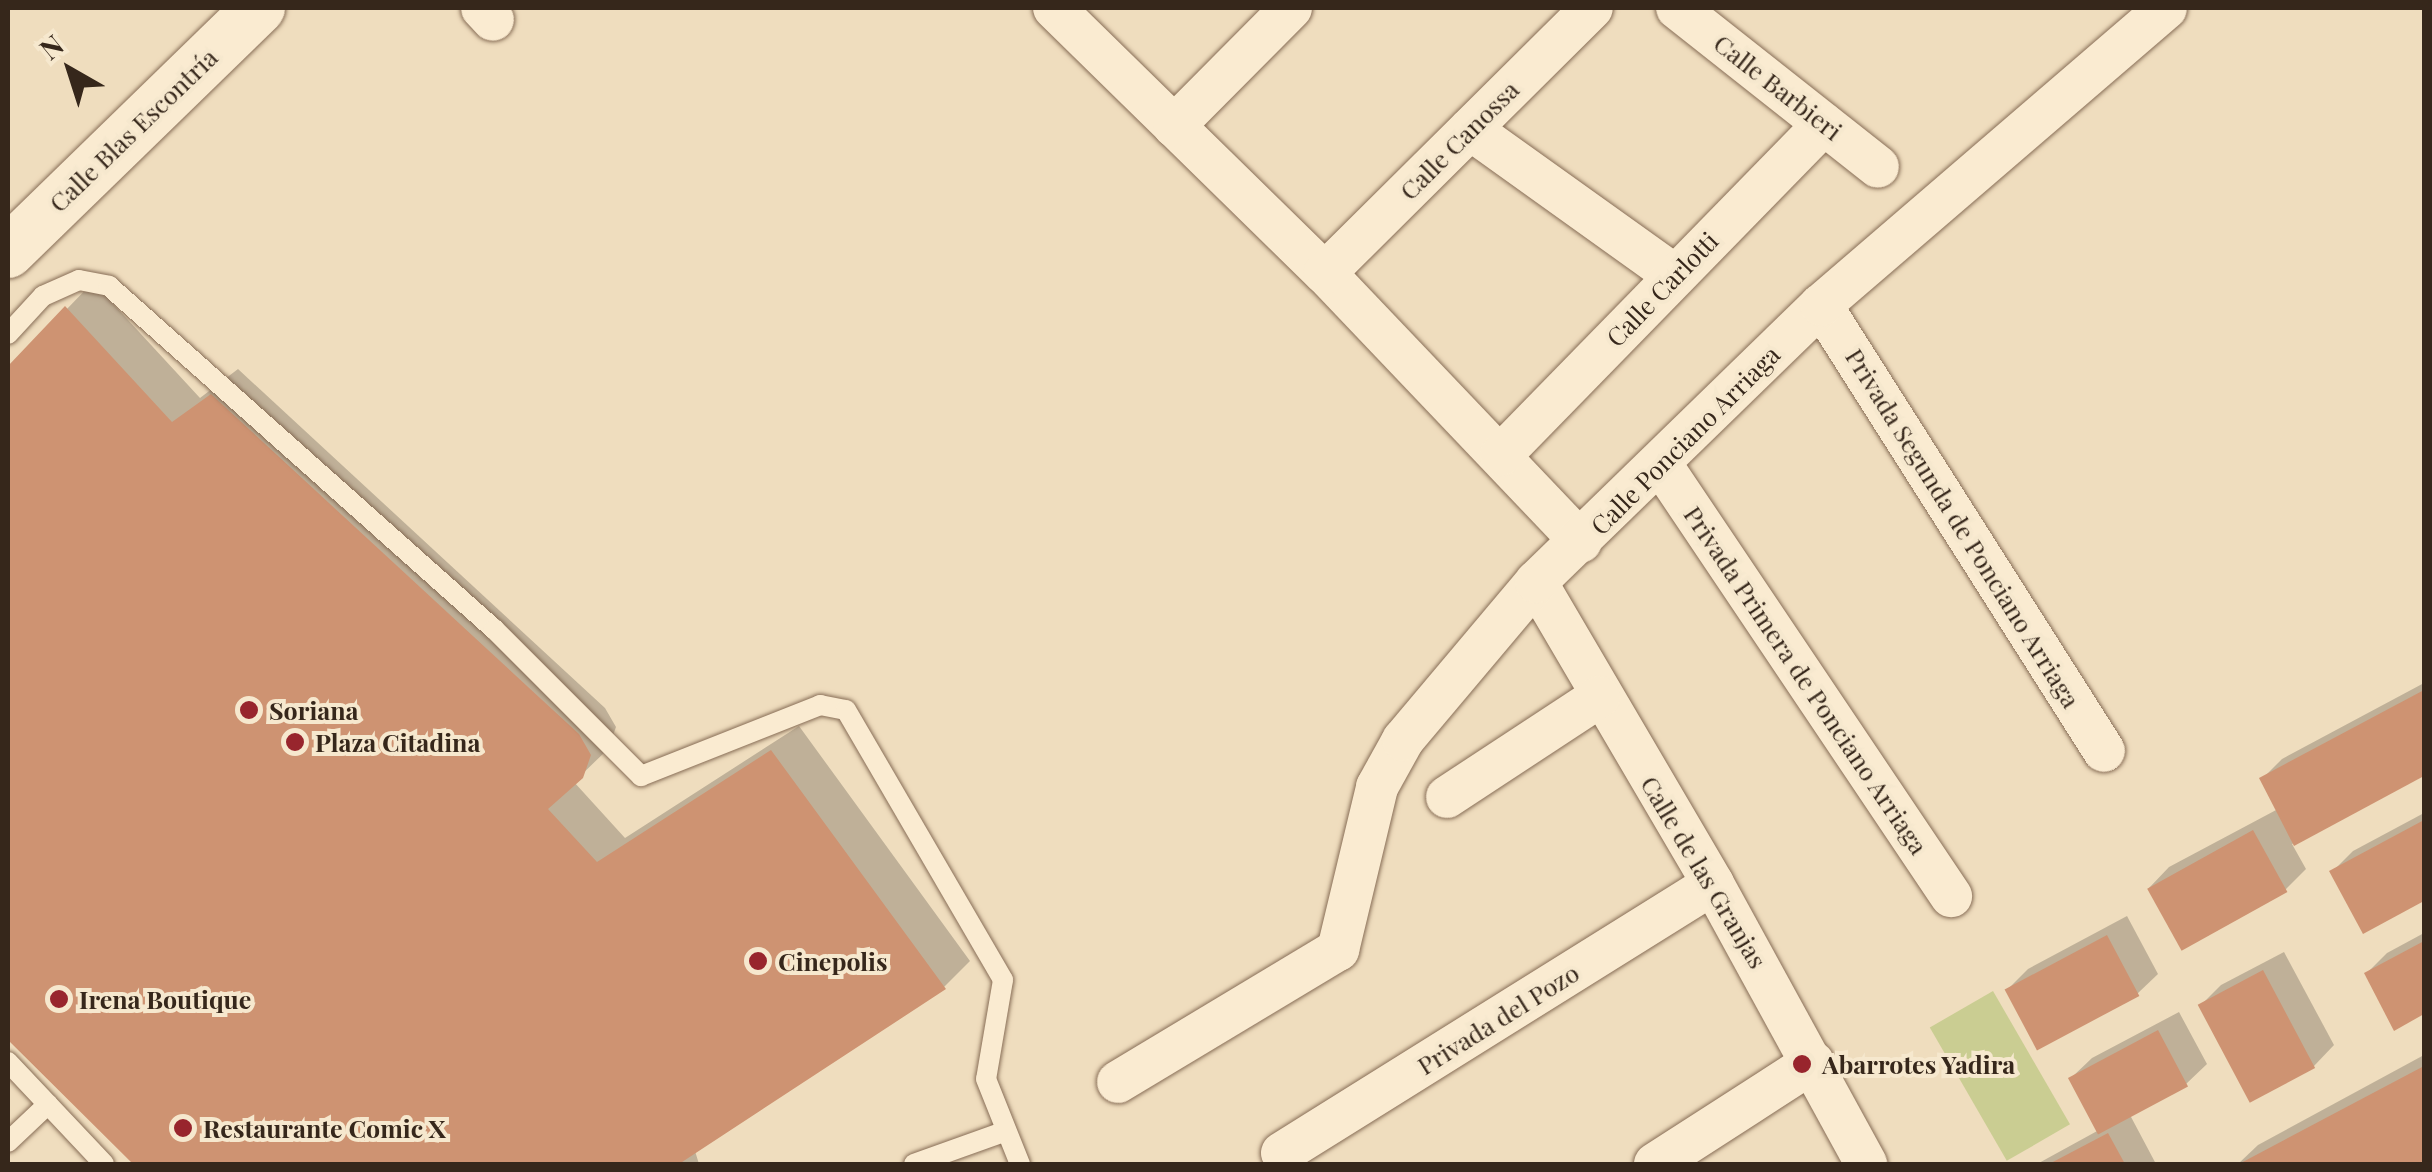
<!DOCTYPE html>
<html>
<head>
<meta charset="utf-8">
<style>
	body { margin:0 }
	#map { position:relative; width:2432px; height:1172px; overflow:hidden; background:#efddbe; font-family:"Playfair Display",serif }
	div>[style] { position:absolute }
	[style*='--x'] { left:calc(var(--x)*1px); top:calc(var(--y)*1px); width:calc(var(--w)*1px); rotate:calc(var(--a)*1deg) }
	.green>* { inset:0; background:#cacd92; transform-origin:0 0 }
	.shadow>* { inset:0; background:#0003 }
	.building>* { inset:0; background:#ce9372; transform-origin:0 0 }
	.roads { filter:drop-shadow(0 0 2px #876d56) drop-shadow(0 0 2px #876d56) }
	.service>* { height:20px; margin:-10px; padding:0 10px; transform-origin:10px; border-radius:10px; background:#faebd1 }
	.minor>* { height:42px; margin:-21px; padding:0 21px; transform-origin:21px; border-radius:21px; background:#faebd1 }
	.tertiary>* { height:52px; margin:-26px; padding:0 26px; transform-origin:26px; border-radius:26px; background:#faebd1 }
	.dots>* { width:28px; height:28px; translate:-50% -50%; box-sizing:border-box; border:5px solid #f6e8ce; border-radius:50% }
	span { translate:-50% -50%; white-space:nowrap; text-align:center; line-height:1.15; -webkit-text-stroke:8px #f6e8ce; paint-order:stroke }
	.street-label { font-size:25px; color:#36271b }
	.poi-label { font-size:25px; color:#36271b; font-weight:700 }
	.left { translate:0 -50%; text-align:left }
	.frame { position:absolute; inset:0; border:10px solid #36271b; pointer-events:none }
	.north { position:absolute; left:20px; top:20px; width:100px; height:100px; -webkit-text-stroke:8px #f6e8ce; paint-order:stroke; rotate:321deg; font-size:28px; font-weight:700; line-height:40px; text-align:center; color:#36271b }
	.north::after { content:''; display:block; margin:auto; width:35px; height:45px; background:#36271b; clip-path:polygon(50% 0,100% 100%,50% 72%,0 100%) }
</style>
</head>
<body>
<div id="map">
	<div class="green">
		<div style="left:1993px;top:991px;width:154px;height:73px;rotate:60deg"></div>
	</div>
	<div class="shadow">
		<div style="clip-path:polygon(93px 282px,200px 398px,238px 369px,605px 708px,616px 727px,608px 749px,574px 782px,625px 838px,799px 726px,970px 961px,944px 987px,695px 1151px,699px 1164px,136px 1164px,8px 1037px,8px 370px)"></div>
		<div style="clip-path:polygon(2424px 683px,2424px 773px,2292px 844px,2306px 869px,2285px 890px,2149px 888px,2169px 867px,2278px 809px,2262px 779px,2282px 759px)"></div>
		<div style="clip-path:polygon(2424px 813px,2424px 898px,2364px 930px,2332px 872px,2353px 851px)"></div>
		<div style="clip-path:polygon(2127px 916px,2158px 974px,2137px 994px,2008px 989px,2028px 969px)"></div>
		<div style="clip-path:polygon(2424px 933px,2424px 1012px,2395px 1027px,2367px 973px,2387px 953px)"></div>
		<div style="clip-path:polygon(2284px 952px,2334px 1045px,2314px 1066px,2251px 1099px,2201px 1005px,2221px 985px)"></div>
		<div style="clip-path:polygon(2179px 1012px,2207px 1064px,2186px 1084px,2130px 1115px,2156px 1164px,2037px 1164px,2099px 1130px,2071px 1078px,2092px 1058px)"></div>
		<div style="clip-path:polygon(2424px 1055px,2424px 1158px,2412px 1164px,2238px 1164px,2258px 1145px)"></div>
	</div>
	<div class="building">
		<div style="clip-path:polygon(65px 306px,172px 422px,211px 394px,579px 734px,591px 755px,583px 778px,548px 809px,597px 862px,771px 750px,946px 989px,679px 1164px,133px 1164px,8px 1040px,8px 366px)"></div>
		<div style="clip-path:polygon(2424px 690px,2424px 776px,2294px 846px,2259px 778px)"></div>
		<div style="clip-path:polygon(2424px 820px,2424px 901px,2363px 934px,2329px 871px)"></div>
		<div style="left:2253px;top:830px;width:71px;height:121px;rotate:61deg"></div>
		<div style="left:2107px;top:935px;width:69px;height:116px;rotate:62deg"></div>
		<div style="clip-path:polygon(2424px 941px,2424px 1014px,2394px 1031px,2364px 973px)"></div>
		<div style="left:2263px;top:970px;width:111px;height:74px;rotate:62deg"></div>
		<div style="left:2158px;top:1030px;width:64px;height:102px;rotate:62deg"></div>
		<div style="clip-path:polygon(2424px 1066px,2424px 1161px,2417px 1164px,2239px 1164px)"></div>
		<div style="clip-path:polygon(2108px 1133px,2125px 1164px,2049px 1164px)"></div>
	</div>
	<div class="roads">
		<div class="service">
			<div style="--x:8;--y:334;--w:52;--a:-47.4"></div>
			<div style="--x:43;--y:296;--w:39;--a:-24"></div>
			<div style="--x:79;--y:280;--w:31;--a:11"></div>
			<div style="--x:109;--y:286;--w:516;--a:41.7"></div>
			<div style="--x:494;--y:629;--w:208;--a:45"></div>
			<div style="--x:641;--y:776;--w:193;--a:-21.6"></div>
			<div style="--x:820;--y:705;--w:26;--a:11"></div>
			<div style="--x:846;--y:710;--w:312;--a:59.8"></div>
			<div style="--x:1003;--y:980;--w:100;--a:99.7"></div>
			<div style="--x:986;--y:1079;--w:92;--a:68.2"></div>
			<div style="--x:8;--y:1062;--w:140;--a:46.7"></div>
			<div style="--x:8;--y:1142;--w:55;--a:-43.5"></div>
			<div style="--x:914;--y:1164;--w:98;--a:-19.7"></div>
		</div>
		<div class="minor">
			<div style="--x:482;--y:8;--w:16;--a:47"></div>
			<div style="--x:1054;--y:8;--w:379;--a:44.4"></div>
			<div style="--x:1325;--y:273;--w:371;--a:46.4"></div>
			<div style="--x:1677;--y:8;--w:256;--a:38.3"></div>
			<div style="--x:1174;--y:126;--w:166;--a:-45.2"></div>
			<div style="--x:1470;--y:129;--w:252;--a:35.6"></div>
			<div style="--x:1325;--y:273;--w:376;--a:-44.8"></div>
			<div style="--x:1821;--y:305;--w:528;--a:57.6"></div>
			<div style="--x:1501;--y:455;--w:462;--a:-45.7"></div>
			<div style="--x:1660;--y:463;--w:522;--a:56.1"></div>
			<div style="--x:1536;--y:582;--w:350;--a:59.6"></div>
			<div style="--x:1713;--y:884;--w:319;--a:61.3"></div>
			<div style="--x:1447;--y:797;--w:182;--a:-33.3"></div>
			<div style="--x:1118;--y:1082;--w:257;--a:-31"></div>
			<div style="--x:1338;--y:950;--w:168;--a:-76.5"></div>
			<div style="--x:1377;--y:787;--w:54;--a:-61"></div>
			<div style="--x:1403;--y:740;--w:207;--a:-49.9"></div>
			<div style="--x:1536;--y:582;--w:397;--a:-44.2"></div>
			<div style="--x:1821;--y:305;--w:455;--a:-40.7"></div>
			<div style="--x:1282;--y:1153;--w:508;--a:-31.97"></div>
			<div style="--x:1655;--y:1164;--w:188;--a:-32.8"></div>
		</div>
		<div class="tertiary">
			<div style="--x:8;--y:252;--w:350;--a:-44.2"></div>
		</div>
	</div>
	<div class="dots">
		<div style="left:249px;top:710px;background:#98252d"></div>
		<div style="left:295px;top:742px;background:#98252d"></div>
		<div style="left:758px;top:961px;background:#98252d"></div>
		<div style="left:59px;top:999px;background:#98252d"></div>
		<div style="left:1802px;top:1064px;background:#98252d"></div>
		<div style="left:183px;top:1128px;background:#98252d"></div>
	</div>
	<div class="street-label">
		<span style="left:1778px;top:87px;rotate:38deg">Calle Barbieri</span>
		<span style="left:133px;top:130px;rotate:-44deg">Calle Blas Escontría</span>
		<span style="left:1459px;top:140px;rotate:-45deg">Calle Canossa</span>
		<span style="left:1662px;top:289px;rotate:-46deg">Calle Carlotti</span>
		<span style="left:1685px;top:440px;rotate:-45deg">Calle Ponciano Arriaga</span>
		<span style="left:1963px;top:528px;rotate:58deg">Privada Segunda de Ponciano Arriaga</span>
		<span style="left:1806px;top:680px;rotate:56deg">Privada Primera de Ponciano Arriaga</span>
		<span style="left:1704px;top:872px;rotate:59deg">Calle de las Granjas</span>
		<span style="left:1498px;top:1019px;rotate:-32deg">Privada del Pozo</span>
	</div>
	<div class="poi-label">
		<span class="left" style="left:269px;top:710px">Soriana</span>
		<span class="left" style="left:315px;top:742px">Plaza Citadina</span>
		<span class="left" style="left:778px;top:961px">Cinepolis</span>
		<span class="left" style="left:79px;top:999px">Irena Boutique</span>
		<span class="left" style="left:1822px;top:1064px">Abarrotes Yadira</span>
		<span class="left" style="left:203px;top:1128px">Restaurante Comic X</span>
	</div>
	<div class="frame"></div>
	<div class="north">N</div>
</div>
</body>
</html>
